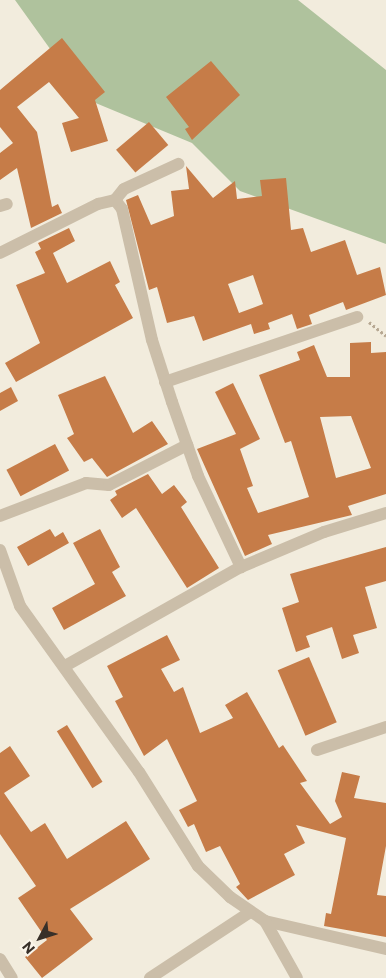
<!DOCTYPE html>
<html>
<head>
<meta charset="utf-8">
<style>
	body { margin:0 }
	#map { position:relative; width:386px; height:978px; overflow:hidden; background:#f2ecdd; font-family:Commissioner,sans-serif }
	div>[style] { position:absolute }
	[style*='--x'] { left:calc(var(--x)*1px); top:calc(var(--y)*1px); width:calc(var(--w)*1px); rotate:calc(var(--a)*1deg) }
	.green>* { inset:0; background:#afc29d }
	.building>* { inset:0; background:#c67c48; transform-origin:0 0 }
	.path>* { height:3px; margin-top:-1.5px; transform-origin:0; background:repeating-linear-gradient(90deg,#b7a893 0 2.5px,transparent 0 5px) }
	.minor>* { height:12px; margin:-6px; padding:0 6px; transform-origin:6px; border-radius:6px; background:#cbbea9 }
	span { translate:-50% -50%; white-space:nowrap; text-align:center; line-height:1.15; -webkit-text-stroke:4px #faf5ea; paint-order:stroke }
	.north { position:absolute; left:15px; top:913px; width:50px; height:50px; -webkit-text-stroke:4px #faf5ea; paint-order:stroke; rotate:230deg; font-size:14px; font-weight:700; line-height:20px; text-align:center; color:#383029 }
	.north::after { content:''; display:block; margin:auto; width:18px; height:22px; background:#383029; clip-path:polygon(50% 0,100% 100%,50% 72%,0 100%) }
</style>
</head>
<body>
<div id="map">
	<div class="green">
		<div style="clip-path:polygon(15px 0,298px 0,386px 70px,386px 244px,240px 191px,192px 143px,86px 99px)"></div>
	</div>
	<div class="building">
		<div style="clip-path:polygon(62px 38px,105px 92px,95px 100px,108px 141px,71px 152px,62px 123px,79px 118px,49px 82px,17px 107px,37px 132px,52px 207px,58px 204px,62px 213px,31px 228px,17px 168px,0 180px,0 153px,13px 143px,0 127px,0 90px)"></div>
		<div style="clip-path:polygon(211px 61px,240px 95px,192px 140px,185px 129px,189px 127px,166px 97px)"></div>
		<div style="left:149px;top:122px;width:30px;height:43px;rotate:50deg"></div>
		<div style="clip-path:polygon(evenodd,186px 166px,213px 198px,235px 181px,237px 199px,262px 196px,260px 180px,286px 178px,291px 230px,303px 228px,311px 252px,345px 240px,357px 275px,380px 267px,386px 295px,346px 310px,343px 302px,309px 315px,312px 324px,297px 329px,292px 314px,268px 323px,270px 329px,254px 334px,251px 324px,203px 341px,194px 316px,167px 323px,157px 287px,149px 290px,126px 200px,138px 195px,151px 225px,174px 216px,171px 191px,189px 189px,186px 166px,253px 275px,263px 304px,239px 313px,228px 284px,253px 275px)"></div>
		<div style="clip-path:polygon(69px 228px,75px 241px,53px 253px,67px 283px,110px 261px,120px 282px,115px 285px,133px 318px,16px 382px,5px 363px,40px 343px,16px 285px,45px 273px,35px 252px,41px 249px,38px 243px)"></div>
		<div style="clip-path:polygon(evenodd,371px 342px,371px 353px,386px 352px,386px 494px,348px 506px,352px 515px,268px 535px,272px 544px,245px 556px,197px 449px,236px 434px,215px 392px,233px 383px,260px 439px,240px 449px,253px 486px,247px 488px,258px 513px,309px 497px,291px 441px,285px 443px,259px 375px,300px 360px,297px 352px,314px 345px,327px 377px,350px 377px,350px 343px,371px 342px,351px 416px,371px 468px,336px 478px,320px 417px,351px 416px)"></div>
		<div style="clip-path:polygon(105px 376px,133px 433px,152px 421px,168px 444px,107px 477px,92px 458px,84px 462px,67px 438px,74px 434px,58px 395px)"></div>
		<div style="clip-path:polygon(11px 387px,18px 401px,0 411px,0 393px)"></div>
		<div style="left:55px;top:444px;width:30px;height:55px;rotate:62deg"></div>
		<div style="clip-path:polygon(148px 474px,162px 494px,174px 485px,187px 502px,181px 507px,219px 568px,187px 588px,136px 508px,122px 518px,110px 500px,117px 495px,115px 491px)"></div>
		<div style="clip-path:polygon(50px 529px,55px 537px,63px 532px,69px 543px,28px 566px,17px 547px)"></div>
		<div style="clip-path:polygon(100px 529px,120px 567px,112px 572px,126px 596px,64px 630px,52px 608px,95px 584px,73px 543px)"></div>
		<div style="clip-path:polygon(386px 547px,386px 581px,365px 587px,377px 628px,353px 635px,359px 653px,342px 659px,332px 627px,306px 636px,310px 647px,296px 652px,282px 608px,299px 602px,290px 574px)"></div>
		<div style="clip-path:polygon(167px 635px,180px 660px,161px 669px,174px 692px,183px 687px,200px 733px,233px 718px,225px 705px,247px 692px,279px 748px,283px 745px,307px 781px,300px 783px,330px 824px,342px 817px,335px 801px,342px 772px,360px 776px,354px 798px,386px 803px,386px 846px,377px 895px,386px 896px,386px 937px,324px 926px,326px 913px,331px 914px,346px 838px,296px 825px,305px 843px,284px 854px,295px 875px,248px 900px,236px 887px,240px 884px,220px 846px,206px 852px,194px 824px,188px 827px,179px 810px,197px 801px,167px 739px,144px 756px,115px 701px,123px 697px,107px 666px)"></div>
		<div style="left:309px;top:657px;width:71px;height:34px;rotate:67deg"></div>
		<div style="left:67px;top:725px;width:67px;height:12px;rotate:58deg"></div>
		<div style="clip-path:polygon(10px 746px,30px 776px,4px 793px,31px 832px,45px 823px,67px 859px,126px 821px,150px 859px,70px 909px,93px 939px,42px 978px,25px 957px,47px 940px,18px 898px,36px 886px,0 834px,0 753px)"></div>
	</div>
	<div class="path">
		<div style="--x:369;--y:322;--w:22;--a:39"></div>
	</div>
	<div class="minor">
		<div style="--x:115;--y:200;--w:14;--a:-51"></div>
		<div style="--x:124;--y:189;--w:60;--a:-24.8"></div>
		<div style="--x:0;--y:206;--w:7;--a:-16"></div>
		<div style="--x:0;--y:253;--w:110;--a:-26.6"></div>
		<div style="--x:98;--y:204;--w:17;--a:-13"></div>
		<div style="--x:115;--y:200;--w:11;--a:52"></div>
		<div style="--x:122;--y:209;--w:134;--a:77.1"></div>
		<div style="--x:152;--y:340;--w:65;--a:72.1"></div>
		<div style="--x:172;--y:402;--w:78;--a:70.6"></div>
		<div style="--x:198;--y:476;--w:101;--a:64.7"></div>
		<div style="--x:165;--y:382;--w:203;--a:-18.7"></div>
		<div style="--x:0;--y:516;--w:92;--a:-21"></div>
		<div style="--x:86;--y:483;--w:23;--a:5"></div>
		<div style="--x:109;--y:485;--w:88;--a:-27.1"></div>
		<div style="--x:0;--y:550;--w:59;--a:70.3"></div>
		<div style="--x:20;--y:606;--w:204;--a:54.4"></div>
		<div style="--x:139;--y:772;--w:111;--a:57.9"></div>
		<div style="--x:198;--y:866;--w:45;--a:44.1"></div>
		<div style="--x:230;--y:897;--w:42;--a:34.4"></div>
		<div style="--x:265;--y:921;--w:124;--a:13"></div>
		<div style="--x:65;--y:666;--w:202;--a:-29.4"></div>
		<div style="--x:241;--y:567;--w:90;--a:-22.9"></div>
		<div style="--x:324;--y:532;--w:65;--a:-17"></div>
		<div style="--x:317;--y:750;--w:73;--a:-18.4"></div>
		<div style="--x:265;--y:921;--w:65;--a:60.7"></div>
		<div style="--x:0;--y:959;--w:22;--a:58"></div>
		<div style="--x:150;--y:978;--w:120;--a:-33.4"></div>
	</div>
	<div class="north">N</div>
</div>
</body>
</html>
